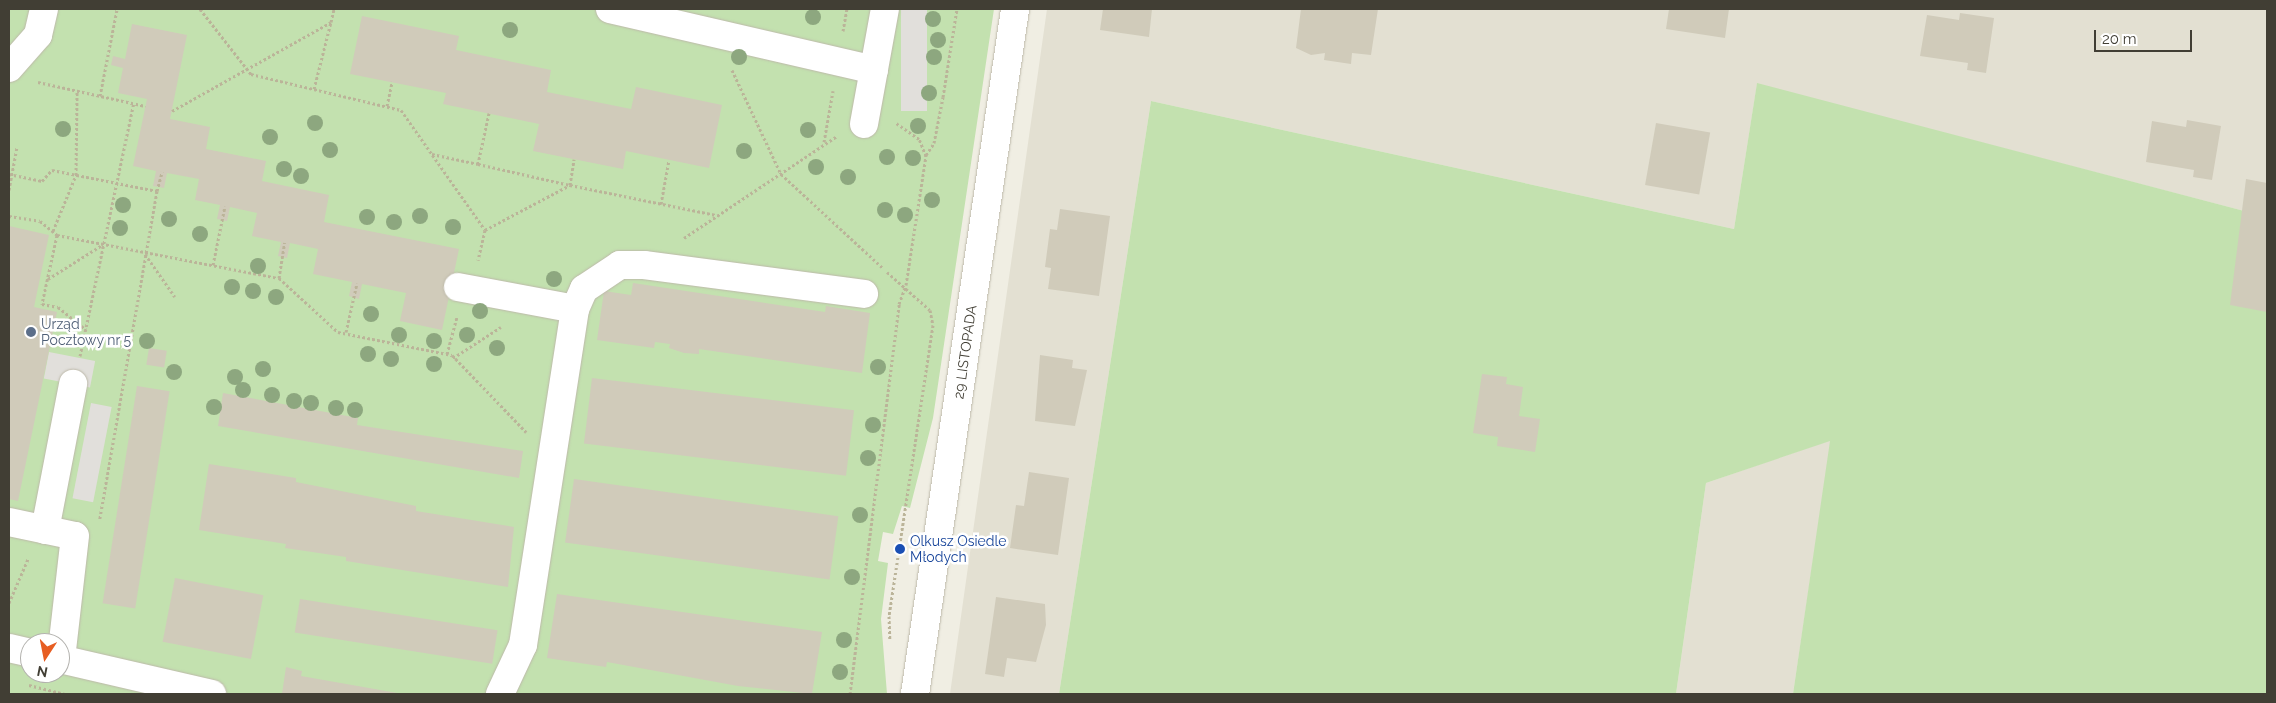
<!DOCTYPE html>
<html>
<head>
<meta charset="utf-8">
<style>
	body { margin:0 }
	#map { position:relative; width:2276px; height:703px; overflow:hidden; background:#f0eee3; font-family:Raleway,sans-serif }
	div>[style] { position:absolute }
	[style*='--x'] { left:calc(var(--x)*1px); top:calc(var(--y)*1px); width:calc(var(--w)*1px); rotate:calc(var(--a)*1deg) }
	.residential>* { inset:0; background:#e3e0d2 }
	.green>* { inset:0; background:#c3e1af }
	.parking>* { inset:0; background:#e1dfdb; transform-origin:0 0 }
	.building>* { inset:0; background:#d0cbba; transform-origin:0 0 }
	.path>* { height:3px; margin-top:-1.5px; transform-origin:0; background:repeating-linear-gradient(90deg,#bbb499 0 2.5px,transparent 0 5px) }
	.roads { filter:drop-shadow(0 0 1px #bdb9aa) drop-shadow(0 0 1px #bdb9aa) }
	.minor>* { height:28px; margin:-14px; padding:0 14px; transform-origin:14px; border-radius:14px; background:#fff }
	.trees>* { width:16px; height:16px; margin:-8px; border-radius:50%; background:#8da77f }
	.dots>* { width:14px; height:14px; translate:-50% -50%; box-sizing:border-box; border:2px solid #fff; border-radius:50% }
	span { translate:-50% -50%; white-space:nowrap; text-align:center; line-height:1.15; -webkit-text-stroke:5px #fff; paint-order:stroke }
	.service-label { font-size:14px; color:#4e5e75 }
	.left { translate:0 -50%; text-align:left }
	.street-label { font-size:14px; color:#413e34 }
	.transit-label { font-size:14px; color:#164399 }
	.frame { position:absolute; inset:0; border:10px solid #413e34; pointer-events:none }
	.north { position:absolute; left:20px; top:633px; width:50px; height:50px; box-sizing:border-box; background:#fff; border:1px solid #b3b2ae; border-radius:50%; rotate:191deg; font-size:14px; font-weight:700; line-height:20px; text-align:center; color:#413e34 }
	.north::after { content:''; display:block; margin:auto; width:18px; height:22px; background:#e75e23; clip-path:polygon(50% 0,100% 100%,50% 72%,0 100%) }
	.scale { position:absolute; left:2094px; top:30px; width:98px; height:22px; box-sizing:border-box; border:2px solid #413e34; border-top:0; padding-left:6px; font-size:15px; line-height:18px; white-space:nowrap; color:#413e34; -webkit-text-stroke:4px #fff; paint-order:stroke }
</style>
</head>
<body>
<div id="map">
	<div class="residential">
		<div style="clip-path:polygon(1047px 9px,2267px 9px,2267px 217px,1757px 84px,1734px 229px,1151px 101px,1059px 694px,950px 694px)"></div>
		<div style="clip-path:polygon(1831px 440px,1793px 694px,1676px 694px,1706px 483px)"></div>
	</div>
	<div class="green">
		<div style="clip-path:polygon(evenodd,9px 9px,994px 9px,933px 418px,910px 508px,902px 506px,893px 534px,883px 532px,878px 561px,888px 563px,881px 619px,887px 694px,9px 694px,9px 9px,30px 643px,60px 643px,60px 673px,30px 673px,30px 643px)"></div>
		<div style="clip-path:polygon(1757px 83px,2267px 217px,2267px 694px,1793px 694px,1830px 441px,1706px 483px,1676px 694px,1059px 694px,1151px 101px,1734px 229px)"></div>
	</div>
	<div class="parking">
		<div style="left:901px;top:9px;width:26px;height:102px"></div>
		<div style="left:49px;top:352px;width:47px;height:27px;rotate:11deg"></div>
		<div style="left:91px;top:403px;width:21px;height:97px;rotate:11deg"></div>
	</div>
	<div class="building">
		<div style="clip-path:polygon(1103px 9px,1152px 9px,1149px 37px,1100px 30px)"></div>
		<div style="clip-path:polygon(1301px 9px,1378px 9px,1371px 55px,1352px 53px,1351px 64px,1324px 60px,1325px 53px,1311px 55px,1296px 48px)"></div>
		<div style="clip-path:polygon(1669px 9px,1729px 9px,1725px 38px,1666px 29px)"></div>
		<div style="clip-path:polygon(1960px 13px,1994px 18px,1986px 73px,1967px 70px,1968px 63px,1920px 56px,1927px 15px,1959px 20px)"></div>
		<div style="clip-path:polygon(362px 16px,459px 36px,456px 50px,551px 70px,547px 92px,631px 109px,636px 87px,722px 105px,709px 168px,626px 151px,623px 169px,533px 151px,539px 124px,443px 104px,446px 93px,350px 74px)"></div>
		<div style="clip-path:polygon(132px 24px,187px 35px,170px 119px,210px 127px,206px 149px,266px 161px,262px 181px,329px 195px,324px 222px,459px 249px,442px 330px,400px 321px,406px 293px,362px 284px,359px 299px,349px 296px,352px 282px,313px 274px,318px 249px,290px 243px,287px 258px,278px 256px,281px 242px,252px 236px,257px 213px,230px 207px,227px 221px,217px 219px,220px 205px,195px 200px,199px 179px,167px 173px,164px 188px,153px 186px,156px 171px,133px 166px,147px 99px,118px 93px,123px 68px,111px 65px,113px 56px,125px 59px)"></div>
		<div style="clip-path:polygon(2187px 120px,2221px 126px,2212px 180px,2193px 177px,2194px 170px,2146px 162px,2152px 121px,2186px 127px)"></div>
		<div style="left:1656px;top:123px;width:55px;height:63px;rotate:10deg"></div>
		<div style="clip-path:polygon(2246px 179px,2267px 183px,2267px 312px,2230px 305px)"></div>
		<div style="clip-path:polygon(1060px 209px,1110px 216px,1099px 296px,1048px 289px,1051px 268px,1045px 267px,1050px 229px,1057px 230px)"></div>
		<div style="clip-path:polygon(9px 226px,49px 235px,34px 307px,57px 312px,18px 501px,9px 499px)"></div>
		<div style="clip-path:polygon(633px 283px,825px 312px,826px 306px,870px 313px,862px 373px,699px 349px,699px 354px,684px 353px,669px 348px,670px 344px,655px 342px,654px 348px,597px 340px,604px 291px,631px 295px)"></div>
		<div style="left:149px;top:348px;width:18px;height:17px;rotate:9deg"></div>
		<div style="clip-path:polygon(1040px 355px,1073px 360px,1072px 368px,1087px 370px,1075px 426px,1035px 421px)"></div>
		<div style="clip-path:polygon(1482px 374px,1507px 377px,1506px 384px,1523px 387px,1519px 416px,1540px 419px,1535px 452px,1497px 446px,1498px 437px,1473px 433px)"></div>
		<div style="left:592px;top:378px;width:264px;height:66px;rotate:7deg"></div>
		<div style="left:137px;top:386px;width:33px;height:220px;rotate:9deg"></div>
		<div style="clip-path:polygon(223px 393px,358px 418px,357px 425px,523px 451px,519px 478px,218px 426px)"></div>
		<div style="clip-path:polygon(209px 464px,296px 478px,296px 482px,416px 506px,416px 511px,514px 527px,508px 587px,346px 561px,346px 557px,285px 548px,286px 544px,199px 530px)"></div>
		<div style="clip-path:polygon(1029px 472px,1069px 478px,1058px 555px,1010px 548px,1016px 505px,1024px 506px)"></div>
		<div style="left:574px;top:479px;width:267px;height:64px;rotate:8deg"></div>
		<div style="left:175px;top:578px;width:90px;height:65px;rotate:11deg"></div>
		<div style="clip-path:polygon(557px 594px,822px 632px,812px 694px,738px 686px,607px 662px,606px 667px,547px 658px)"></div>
		<div style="clip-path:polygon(996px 597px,1045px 604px,1046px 625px,1036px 662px,1007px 658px,1004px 677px,985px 674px)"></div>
		<div style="left:300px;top:599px;width:200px;height:34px;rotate:9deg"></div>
		<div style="clip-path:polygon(286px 667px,302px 671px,301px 676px,403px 694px,282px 694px)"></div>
	</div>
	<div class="path">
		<div style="--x:200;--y:9;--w:83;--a:51.9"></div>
		<div style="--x:251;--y:74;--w:154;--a:13.5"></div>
		<div style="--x:401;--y:110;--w:146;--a:55"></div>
		<div style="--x:485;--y:230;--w:31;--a:103"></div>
		<div style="--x:843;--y:31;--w:22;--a:-80"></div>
		<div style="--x:732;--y:70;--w:115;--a:64.8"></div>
		<div style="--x:781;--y:174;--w:139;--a:42.7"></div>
		<div style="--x:38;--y:82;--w:110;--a:12.6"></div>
		<div style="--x:314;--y:89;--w:69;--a:-75.8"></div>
		<div style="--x:100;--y:96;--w:89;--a:-78.9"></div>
		<div style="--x:387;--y:106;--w:25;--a:-78"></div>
		<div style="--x:172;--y:111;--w:182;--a:-29.2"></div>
		<div style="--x:331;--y:22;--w:13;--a:-77"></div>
		<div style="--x:489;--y:113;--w:52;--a:102.2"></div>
		<div style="--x:478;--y:164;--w:94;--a:12.9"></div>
		<div style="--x:570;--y:185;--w:26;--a:-81"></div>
		<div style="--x:824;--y:142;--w:52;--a:-80"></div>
		<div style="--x:432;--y:154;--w:47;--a:12.3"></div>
		<div style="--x:926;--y:155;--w:14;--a:-56"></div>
		<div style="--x:934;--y:143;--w:47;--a:-78.9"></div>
		<div style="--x:943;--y:97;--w:89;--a:-81"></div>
		<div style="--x:9;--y:174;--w:34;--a:12"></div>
		<div style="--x:42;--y:181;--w:15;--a:-48"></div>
		<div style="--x:52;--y:170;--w:107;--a:11.3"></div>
		<div style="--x:157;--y:191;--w:333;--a:99.9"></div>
		<div style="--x:9;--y:190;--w:44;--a:-79.5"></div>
		<div style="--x:157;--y:191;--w:20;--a:-75"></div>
		<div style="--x:661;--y:204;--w:45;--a:-79.7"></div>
		<div style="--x:9;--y:216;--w:31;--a:9"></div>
		<div style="--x:40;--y:221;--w:22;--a:39"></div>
		<div style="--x:57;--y:235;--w:71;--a:102.3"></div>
		<div style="--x:42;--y:304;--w:16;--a:11"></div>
		<div style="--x:58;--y:307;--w:36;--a:39"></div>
		<div style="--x:485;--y:230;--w:96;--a:-27.9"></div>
		<div style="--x:570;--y:185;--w:149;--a:11.6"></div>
		<div style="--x:53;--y:231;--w:61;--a:-67.7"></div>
		<div style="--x:76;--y:175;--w:84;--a:-89.3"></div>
		<div style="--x:57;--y:235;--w:226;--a:11"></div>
		<div style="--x:279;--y:278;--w:80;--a:42.5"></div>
		<div style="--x:338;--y:332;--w:116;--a:11.4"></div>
		<div style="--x:452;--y:355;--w:107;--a:46.1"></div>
		<div style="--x:684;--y:238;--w:184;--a:-33.7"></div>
		<div style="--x:145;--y:254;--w:52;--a:55.1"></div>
		<div style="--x:213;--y:265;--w:60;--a:-78.5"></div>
		<div style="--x:887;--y:272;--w:57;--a:41.5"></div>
		<div style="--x:930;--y:310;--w:15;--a:79"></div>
		<div style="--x:933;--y:325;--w:294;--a:98.6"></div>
		<div style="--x:889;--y:616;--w:24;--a:88"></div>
		<div style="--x:279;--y:278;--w:36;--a:-81"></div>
		<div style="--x:48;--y:279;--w:64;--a:-32.2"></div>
		<div style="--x:346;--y:332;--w:50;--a:-77.3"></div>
		<div style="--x:447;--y:354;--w:38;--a:-75"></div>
		<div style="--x:80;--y:356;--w:259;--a:-78"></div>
		<div style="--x:453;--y:358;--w:57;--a:-32.9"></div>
		<div style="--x:9;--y:603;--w:48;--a:-66.6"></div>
		<div style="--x:29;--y:685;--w:37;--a:14"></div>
		<div style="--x:850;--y:694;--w:393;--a:-82.8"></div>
		<div style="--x:899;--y:304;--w:20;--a:-70"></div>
		<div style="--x:906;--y:285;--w:131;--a:-81.2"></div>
		<div style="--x:926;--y:156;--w:18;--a:-112"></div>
		<div style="--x:919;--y:139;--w:29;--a:-145"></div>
	</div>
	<div class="roads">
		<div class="minor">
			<div style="--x:610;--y:9;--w:271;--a:13"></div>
			<div style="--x:9;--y:68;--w:44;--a:-48.7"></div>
			<div style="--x:38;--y:35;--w:27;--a:-77"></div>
			<div style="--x:864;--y:124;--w:117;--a:-79.7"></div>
			<div style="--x:458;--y:287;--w:119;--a:10.6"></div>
			<div style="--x:9;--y:522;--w:67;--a:12"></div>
			<div style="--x:75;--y:536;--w:124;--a:96.5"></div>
			<div style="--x:45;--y:530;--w:149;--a:-79.1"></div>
			<div style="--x:9;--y:648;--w:22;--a:13"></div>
			<div style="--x:60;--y:659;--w:156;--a:13"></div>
			<div style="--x:500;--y:694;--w:54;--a:-64.9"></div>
			<div style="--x:523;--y:645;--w:340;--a:-81.2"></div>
			<div style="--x:575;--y:309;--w:22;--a:-66"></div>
			<div style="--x:584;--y:289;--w:43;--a:-33.7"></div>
			<div style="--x:620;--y:265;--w:24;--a:0"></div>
			<div style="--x:644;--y:265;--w:222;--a:7.5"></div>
			<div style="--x:915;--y:694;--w:692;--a:-81.69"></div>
		</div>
	</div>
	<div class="trees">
		<div style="left:813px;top:17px"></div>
		<div style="left:933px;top:19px"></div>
		<div style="left:510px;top:30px"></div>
		<div style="left:938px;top:40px"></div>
		<div style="left:739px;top:57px"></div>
		<div style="left:934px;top:57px"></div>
		<div style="left:929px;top:93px"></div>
		<div style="left:315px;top:123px"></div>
		<div style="left:918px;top:126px"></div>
		<div style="left:63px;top:129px"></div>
		<div style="left:808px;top:130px"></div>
		<div style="left:270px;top:137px"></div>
		<div style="left:330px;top:150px"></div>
		<div style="left:744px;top:151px"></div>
		<div style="left:887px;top:157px"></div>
		<div style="left:913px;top:158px"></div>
		<div style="left:816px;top:167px"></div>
		<div style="left:284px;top:169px"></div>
		<div style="left:301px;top:176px"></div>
		<div style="left:848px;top:177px"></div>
		<div style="left:932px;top:200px"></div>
		<div style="left:123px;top:205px"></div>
		<div style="left:885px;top:210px"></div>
		<div style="left:905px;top:215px"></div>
		<div style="left:420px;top:216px"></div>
		<div style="left:367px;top:217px"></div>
		<div style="left:169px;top:219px"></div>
		<div style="left:394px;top:222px"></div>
		<div style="left:453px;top:227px"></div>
		<div style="left:120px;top:228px"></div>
		<div style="left:200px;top:234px"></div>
		<div style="left:258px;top:266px"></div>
		<div style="left:554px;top:279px"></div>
		<div style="left:232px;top:287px"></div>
		<div style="left:253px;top:291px"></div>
		<div style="left:276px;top:297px"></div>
		<div style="left:480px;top:311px"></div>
		<div style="left:371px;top:314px"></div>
		<div style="left:399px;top:335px"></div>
		<div style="left:467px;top:335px"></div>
		<div style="left:147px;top:341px"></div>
		<div style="left:434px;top:341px"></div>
		<div style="left:497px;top:348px"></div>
		<div style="left:368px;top:354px"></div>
		<div style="left:391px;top:359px"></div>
		<div style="left:434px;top:364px"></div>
		<div style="left:878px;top:367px"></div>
		<div style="left:263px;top:369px"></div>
		<div style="left:174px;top:372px"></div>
		<div style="left:235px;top:377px"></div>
		<div style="left:243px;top:390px"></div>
		<div style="left:272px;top:395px"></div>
		<div style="left:294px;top:401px"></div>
		<div style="left:311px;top:403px"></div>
		<div style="left:214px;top:407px"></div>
		<div style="left:336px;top:408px"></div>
		<div style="left:355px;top:410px"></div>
		<div style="left:873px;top:425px"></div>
		<div style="left:868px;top:458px"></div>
		<div style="left:860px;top:515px"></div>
		<div style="left:852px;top:577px"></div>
		<div style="left:844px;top:640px"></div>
		<div style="left:840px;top:672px"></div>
	</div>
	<div class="dots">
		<div style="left:31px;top:332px;background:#5c6f8a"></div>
		<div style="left:900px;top:549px;background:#1a4fb4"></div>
	</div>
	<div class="service-label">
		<span class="left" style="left:41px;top:332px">Urząd<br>Pocztowy nr 5</span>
	</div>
	<div class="street-label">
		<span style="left:965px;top:352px;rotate:-82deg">29 LISTOPADA</span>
	</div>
	<div class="transit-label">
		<span class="left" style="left:910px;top:549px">Olkusz Osiedle<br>Młodych</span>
	</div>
	<div class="frame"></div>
	<div class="north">N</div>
	<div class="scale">20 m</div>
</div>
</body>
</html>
